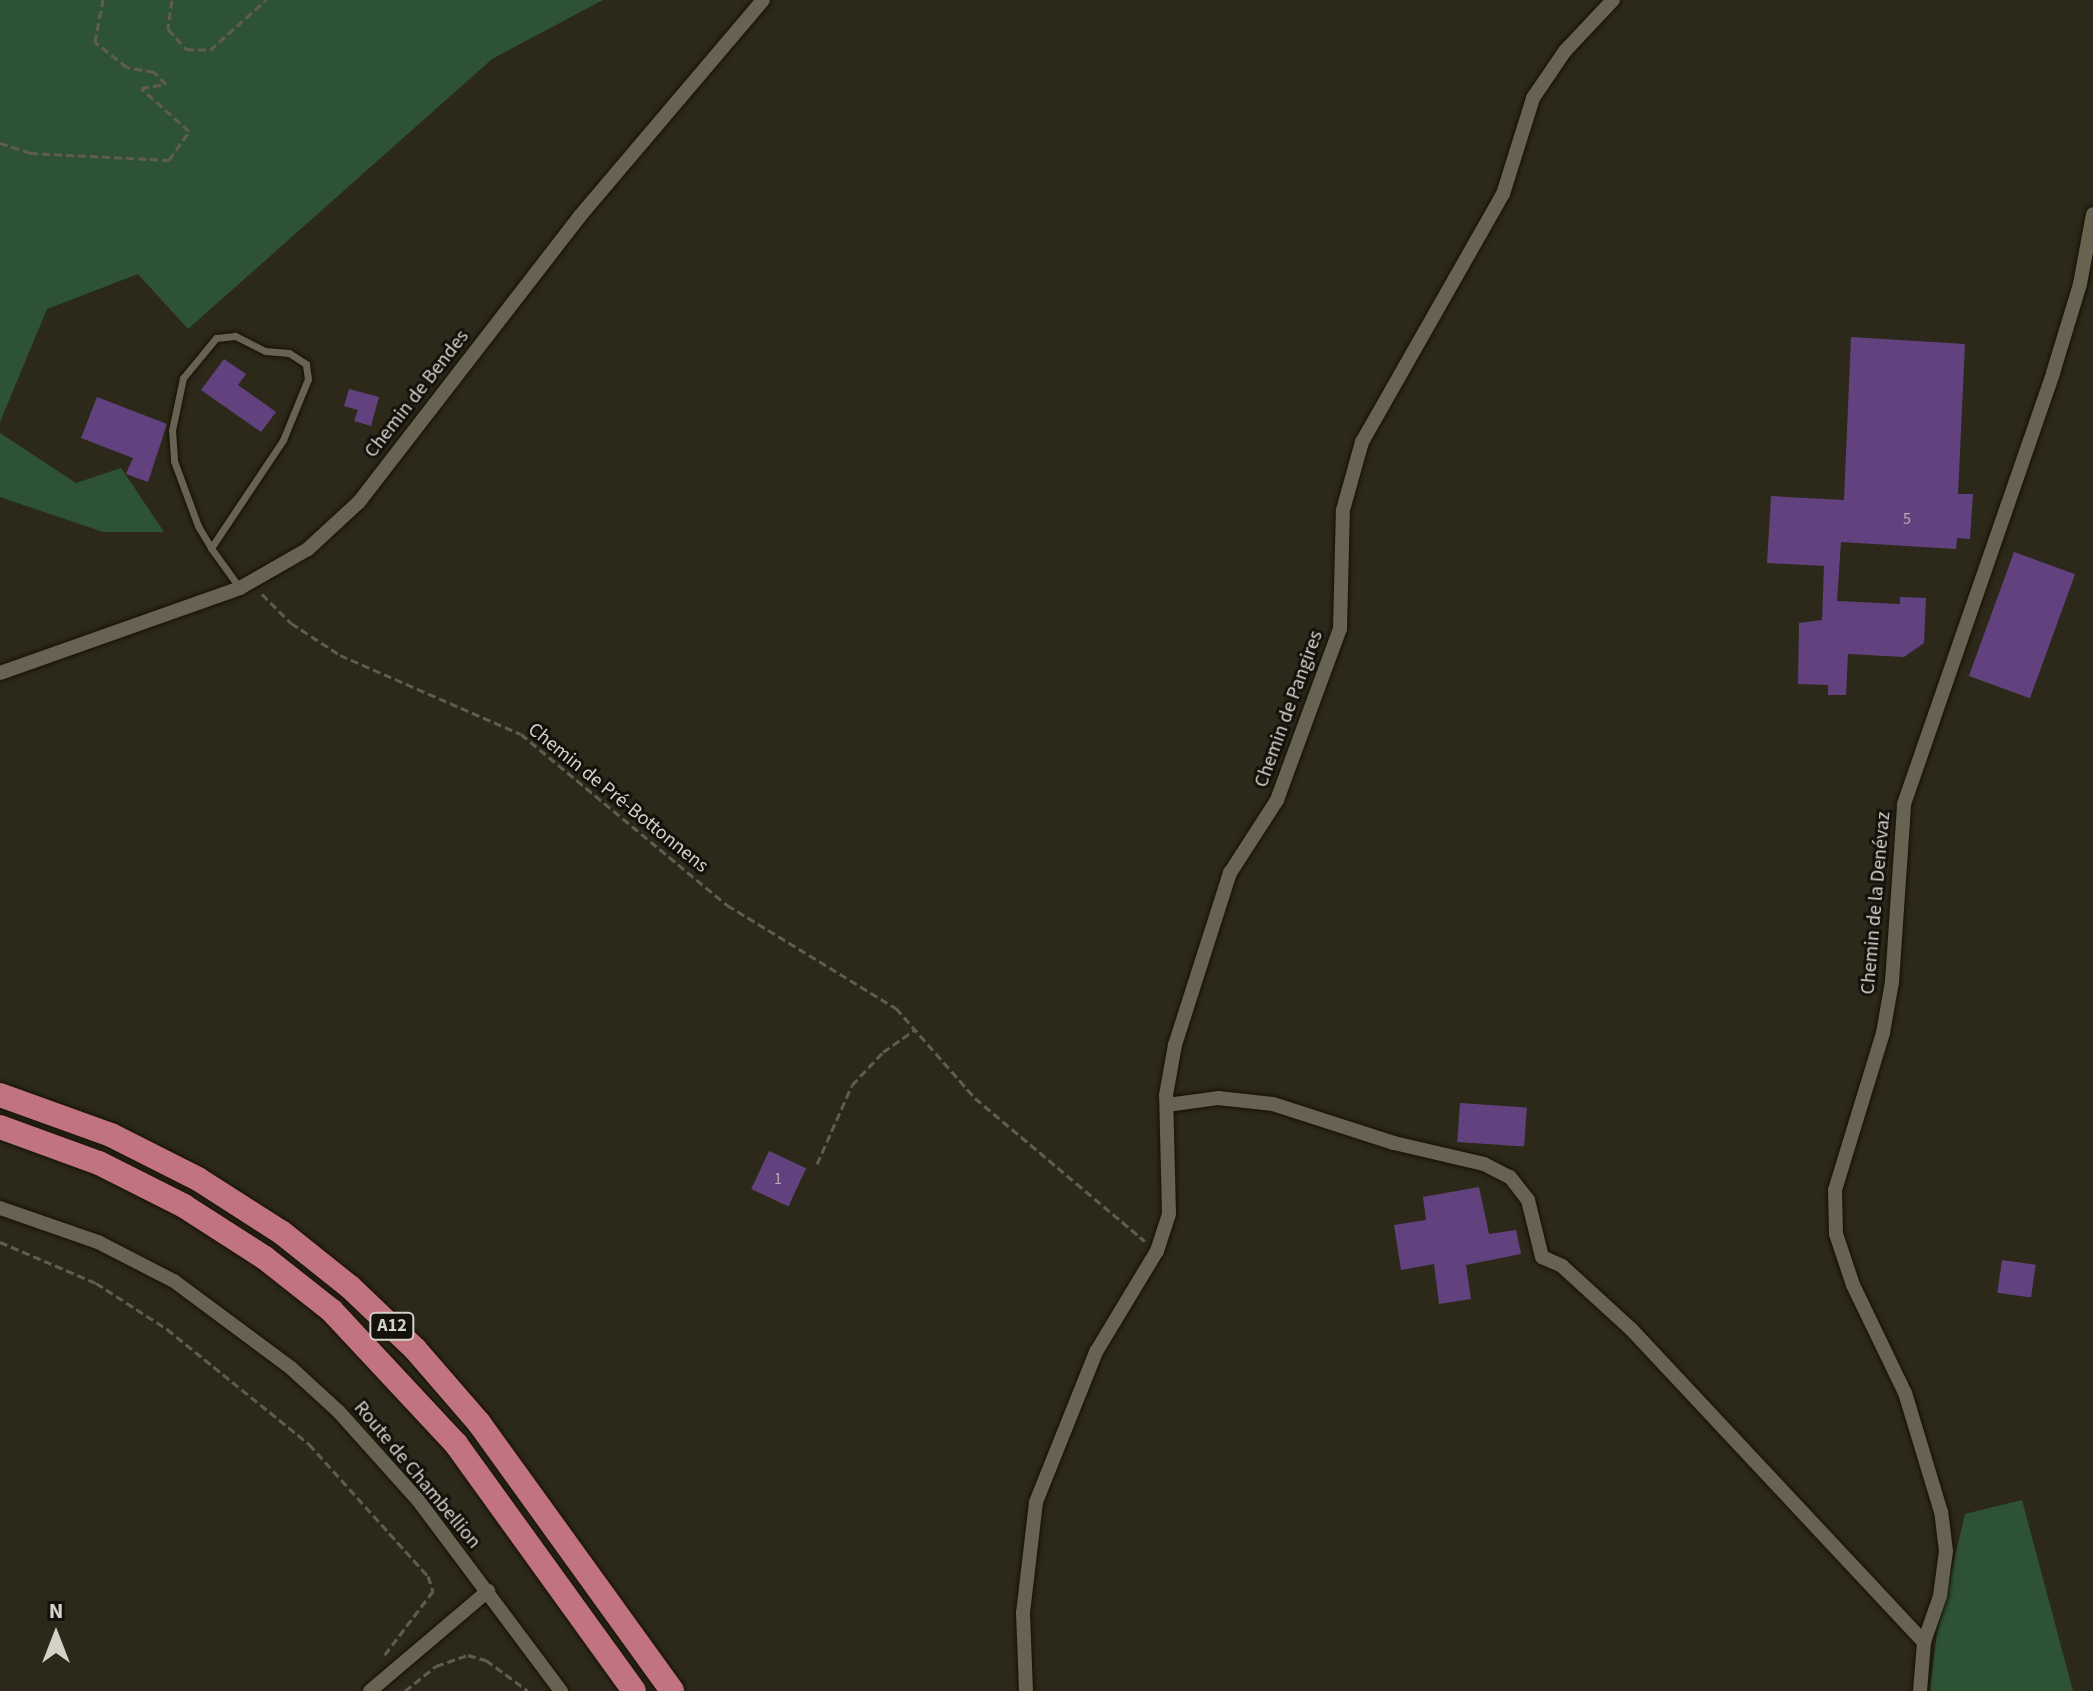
<!DOCTYPE html>
<html>
<head>
<meta charset="utf-8">
<style>
	body { margin:0 }
	#map { position:relative; width:2093px; height:1691px; overflow:hidden; background:#2d291a; font-family:"Source Sans 3",sans-serif }
	div>[style] { position:absolute }
	[style*='--x'] { left:calc(var(--x)*1px); top:calc(var(--y)*1px); width:calc(var(--w)*1px); rotate:calc(var(--a)*1deg) }
	.green>* { inset:0; background:#2e5334 }
	.building>* { inset:0; background:#62427e; transform-origin:0 0 }
	.path>* { height:3px; margin-top:-1.5px; transform-origin:0; background:repeating-linear-gradient(90deg,#605c4f 0 8px,transparent 0 12px) }
	.roads { filter:drop-shadow(0 0 2px #151104) drop-shadow(0 0 2px #151104) }
	.service>* { height:7px; margin:-3.5px; padding:0 3.5px; transform-origin:3.5px; border-radius:3.5px; background:#676251 }
	.minor>* { height:14px; margin:-7px; padding:0 7px; transform-origin:7px; border-radius:7px; background:#676251 }
	.motorway>* { height:24px; margin:-12px; padding:0 12px; transform-origin:12px; border-radius:12px; background:#c1737f }
	span { translate:-50% -50%; white-space:nowrap; text-align:center; line-height:1.15; -webkit-text-stroke:6px #13110b; paint-order:stroke }
	.number-label { font-size:16px; color:#b8adb6 }
	.number-label span { -webkit-text-stroke-width:0 }
	.shield-label span { padding:2px 6px; background:#13110b; border:2px solid; border-radius:6px; -webkit-text-stroke-width:0 }
	.shield-label { font-size:18px; color:#d4d1c8; font-weight:700 }
	.street-label { font-size:20px; color:#d4d1c8 }
	.north { position:absolute; left:16px; top:1595px; width:80px; height:80px; -webkit-text-stroke:6px #13110b; paint-order:stroke; rotate:0deg; font-size:22px; font-weight:700; line-height:32px; text-align:center; color:#d4d1c8 }
	.north::after { content:''; display:block; margin:auto; width:28px; height:36px; background:#d4d1c8; clip-path:polygon(50% 0,100% 100%,50% 72%,0 100%) }
</style>
</head>
<body>
<div id="map">
	<div class="green">
		<div style="clip-path:polygon(0 0,603px 0,492px 59px,188px 329px,138px 274px,47px 309px,0 422px)"></div>
		<div style="clip-path:polygon(0 433px,76px 483px,121px 468px,164px 532px,103px 532px,0 497px)"></div>
		<div style="clip-path:polygon(2022px 1500px,2073px 1691px,1930px 1691px,1937px 1632px,1965px 1514px)"></div>
	</div>
	<div class="building">
		<div style="clip-path:polygon(1851px 337px,1965px 344px,1958px 494px,1973px 494px,1970px 539px,1957px 538px,1956px 549px,1841px 542px,1837px 601px,1900px 604px,1900px 597px,1926px 598px,1924px 643px,1904px 657px,1848px 654px,1846px 695px,1828px 695px,1828px 685px,1798px 684px,1799px 623px,1822px 620px,1824px 566px,1767px 563px,1771px 496px,1844px 500px)"></div>
		<div style="clip-path:polygon(224px 359px,246px 374px,238px 385px,276px 412px,261px 432px,201px 390px)"></div>
		<div style="clip-path:polygon(349px 389px,379px 397px,371px 426px,354px 421px,358px 410px,344px 406px)"></div>
		<div style="clip-path:polygon(97px 397px,167px 424px,148px 482px,126px 474px,133px 458px,81px 438px)"></div>
		<div style="left:2014px;top:552px;width:65px;height:132px;rotate:20deg"></div>
		<div style="left:1460px;top:1103px;width:67px;height:39px;rotate:4deg"></div>
		<div style="left:769px;top:1151px;width:41px;height:42px;rotate:25deg"></div>
		<div style="clip-path:polygon(1479px 1187px,1489px 1234px,1516px 1230px,1521px 1254px,1466px 1265px,1471px 1299px,1439px 1304px,1434px 1264px,1401px 1270px,1394px 1225px,1426px 1220px,1423px 1197px)"></div>
		<div style="left:2002px;top:1260px;width:34px;height:33px;rotate:8deg"></div>
	</div>
	<div class="path">
		<div style="--x:172;--y:0;--w:29;--a:98"></div>
		<div style="--x:168;--y:29;--w:27;--a:48"></div>
		<div style="--x:186;--y:49;--w:24;--a:2"></div>
		<div style="--x:210;--y:50;--w:75;--a:-41.8"></div>
		<div style="--x:0;--y:143;--w:32;--a:18"></div>
		<div style="--x:30;--y:153;--w:139;--a:2.9"></div>
		<div style="--x:169;--y:160;--w:35;--a:-55"></div>
		<div style="--x:189;--y:131;--w:64;--a:-138.1"></div>
		<div style="--x:141;--y:88;--w:25;--a:-9"></div>
		<div style="--x:166;--y:84;--w:17;--a:-135"></div>
		<div style="--x:154;--y:72;--w:27;--a:-170"></div>
		<div style="--x:127;--y:67;--w:41;--a:-142"></div>
		<div style="--x:95;--y:42;--w:43;--a:-79.2"></div>
		<div style="--x:262;--y:594;--w:41;--a:45"></div>
		<div style="--x:291;--y:623;--w:59;--a:33.1"></div>
		<div style="--x:340;--y:655;--w:197;--a:23.6"></div>
		<div style="--x:521;--y:734;--w:268;--a:39.7"></div>
		<div style="--x:727;--y:905;--w:198;--a:31.4"></div>
		<div style="--x:896;--y:1008;--w:120;--a:48.7"></div>
		<div style="--x:975;--y:1098;--w:222;--a:40.1"></div>
		<div style="--x:817;--y:1164;--w:86;--a:-66.1"></div>
		<div style="--x:852;--y:1085;--w:45;--a:-46.8"></div>
		<div style="--x:883;--y:1052;--w:40;--a:-34.9"></div>
		<div style="--x:0;--y:1242;--w:104;--a:23.1"></div>
		<div style="--x:96;--y:1283;--w:85;--a:32.9"></div>
		<div style="--x:167;--y:1329;--w:183;--a:39"></div>
		<div style="--x:309;--y:1444;--w:178;--a:48"></div>
		<div style="--x:428;--y:1576;--w:16;--a:72"></div>
		<div style="--x:433;--y:1591;--w:83;--a:127.1"></div>
		<div style="--x:405;--y:1691;--w:40;--a:-39"></div>
		<div style="--x:436;--y:1666;--w:34;--a:-19"></div>
		<div style="--x:468;--y:1655;--w:19;--a:16"></div>
		<div style="--x:486;--y:1660;--w:52;--a:36.4"></div>
	</div>
	<div class="roads">
		<div class="service">
			<div style="--x:211;--y:548;--w:130;--a:-56.3"></div>
			<div style="--x:283;--y:440;--w:66;--a:-67.7"></div>
			<div style="--x:308;--y:379;--w:15;--a:-98"></div>
			<div style="--x:306;--y:364;--w:20;--a:-147"></div>
			<div style="--x:289;--y:353;--w:24;--a:-175"></div>
			<div style="--x:265;--y:351;--w:34;--a:-153"></div>
			<div style="--x:235;--y:336;--w:19;--a:174"></div>
			<div style="--x:216;--y:338;--w:52;--a:129.5"></div>
			<div style="--x:183;--y:378;--w:53;--a:101.9"></div>
			<div style="--x:172;--y:430;--w:31;--a:86"></div>
			<div style="--x:174;--y:461;--w:69;--a:69.7"></div>
			<div style="--x:198;--y:526;--w:26;--a:59"></div>
			<div style="--x:211;--y:548;--w:48;--a:54.3"></div>
		</div>
		<div class="minor">
			<div style="--x:0;--y:673;--w:255;--a:-19.5"></div>
			<div style="--x:240;--y:588;--w:78;--a:-29.8"></div>
			<div style="--x:308;--y:549;--w:69;--a:-42.7"></div>
			<div style="--x:359;--y:502;--w:361;--a:-52.3"></div>
			<div style="--x:580;--y:216;--w:283;--a:-49.7"></div>
			<div style="--x:1167;--y:1105;--w:51;--a:-7.8"></div>
			<div style="--x:1218;--y:1098;--w:55;--a:6.2"></div>
			<div style="--x:1273;--y:1104;--w:127;--a:17.9"></div>
			<div style="--x:1394;--y:1143;--w:92;--a:13.1"></div>
			<div style="--x:1484;--y:1164;--w:29;--a:27"></div>
			<div style="--x:1510;--y:1177;--w:29;--a:52"></div>
			<div style="--x:1528;--y:1200;--w:59;--a:76.2"></div>
			<div style="--x:1542;--y:1257;--w:22;--a:24"></div>
			<div style="--x:1562;--y:1266;--w:93;--a:42.4"></div>
			<div style="--x:1631;--y:1329;--w:429;--a:46.9"></div>
			<div style="--x:0;--y:1208;--w:104;--a:19.1"></div>
			<div style="--x:98;--y:1242;--w:85;--a:27.2"></div>
			<div style="--x:174;--y:1281;--w:146;--a:36.6"></div>
			<div style="--x:291;--y:1368;--w:65;--a:42.5"></div>
			<div style="--x:339;--y:1412;--w:118;--a:48.1"></div>
			<div style="--x:418;--y:1500;--w:239;--a:53.2"></div>
			<div style="--x:370;--y:1691;--w:155;--a:-40.3"></div>
			<div style="--x:1026;--y:1691;--w:78;--a:-92.2"></div>
			<div style="--x:1023;--y:1613;--w:112;--a:-83.3"></div>
			<div style="--x:1036;--y:1502;--w:162;--a:-68.2"></div>
			<div style="--x:1096;--y:1352;--w:118;--a:-58.9"></div>
			<div style="--x:1157;--y:1251;--w:39;--a:-72"></div>
			<div style="--x:1169;--y:1214;--w:119;--a:-91.4"></div>
			<div style="--x:1166;--y:1095;--w:51;--a:-79.8"></div>
			<div style="--x:1175;--y:1045;--w:181;--a:-72.3"></div>
			<div style="--x:1230;--y:873;--w:87;--a:-57.2"></div>
			<div style="--x:1277;--y:800;--w:182;--a:-69.8"></div>
			<div style="--x:1340;--y:629;--w:119;--a:-88.6"></div>
			<div style="--x:1343;--y:510;--w:71;--a:-74.4"></div>
			<div style="--x:1362;--y:442;--w:285;--a:-60.4"></div>
			<div style="--x:1503;--y:194;--w:101;--a:-72.6"></div>
			<div style="--x:1533;--y:98;--w:57;--a:-55.8"></div>
			<div style="--x:1565;--y:51;--w:70;--a:-46.7"></div>
			<div style="--x:1920;--y:1691;--w:49;--a:-85.3"></div>
			<div style="--x:1924;--y:1642;--w:49;--a:-70.8"></div>
			<div style="--x:1940;--y:1596;--w:45;--a:-82.4"></div>
			<div style="--x:1946;--y:1551;--w:39;--a:-97"></div>
			<div style="--x:1941;--y:1512;--w:124;--a:-106.8"></div>
			<div style="--x:1905;--y:1393;--w:120;--a:-115.7"></div>
			<div style="--x:1853;--y:1285;--w:54;--a:-108.4"></div>
			<div style="--x:1836;--y:1234;--w:44;--a:-91.3"></div>
			<div style="--x:1835;--y:1190;--w:164;--a:-73"></div>
			<div style="--x:1883;--y:1033;--w:52;--a:-80"></div>
			<div style="--x:1892;--y:982;--w:178;--a:-86.1"></div>
			<div style="--x:1904;--y:804;--w:456;--a:-70.9"></div>
			<div style="--x:2053;--y:373;--w:93;--a:-73.1"></div>
			<div style="--x:2080;--y:284;--w:71;--a:-79.5"></div>
		</div>
		<div class="motorway">
			<div style="--x:0;--y:1095;--w:118;--a:19.8"></div>
			<div style="--x:111;--y:1135;--w:97;--a:26.8"></div>
			<div style="--x:198;--y:1179;--w:98;--a:32.6"></div>
			<div style="--x:281;--y:1232;--w:88;--a:38.6"></div>
			<div style="--x:350;--y:1287;--w:90;--a:43.6"></div>
			<div style="--x:415;--y:1349;--w:98;--a:49.1"></div>
			<div style="--x:479;--y:1423;--w:330;--a:54.2"></div>
			<div style="--x:0;--y:1127;--w:105;--a:20"></div>
			<div style="--x:99;--y:1163;--w:95;--a:26.8"></div>
			<div style="--x:184;--y:1206;--w:96;--a:32.7"></div>
			<div style="--x:265;--y:1258;--w:85;--a:38.3"></div>
			<div style="--x:332;--y:1311;--w:182;--a:47"></div>
			<div style="--x:456;--y:1444;--w:304;--a:54.2"></div>
		</div>
	</div>
	<div class="number-label">
		<span style="left:1907px;top:519px">5</span>
		<span style="left:778px;top:1179px">1</span>
	</div>
	<div class="shield-label">
		<span style="left:392px;top:1326px">A12</span>
	</div>
	<div class="street-label">
		<span style="left:417px;top:394px;rotate:-52deg">Chemin de Bendes</span>
		<span style="left:1289px;top:709px;rotate:-70deg">Chemin de Pangires</span>
		<span style="left:618px;top:798px;rotate:39deg">Chemin de Pré-Bottonnens</span>
		<span style="left:1876px;top:903px;rotate:-85deg">Chemin de la Denévaz</span>
		<span style="left:417px;top:1475px;rotate:50deg">Route de Chambellion</span>
	</div>
	<div class="north">N</div>
</div>
</body>
</html>
